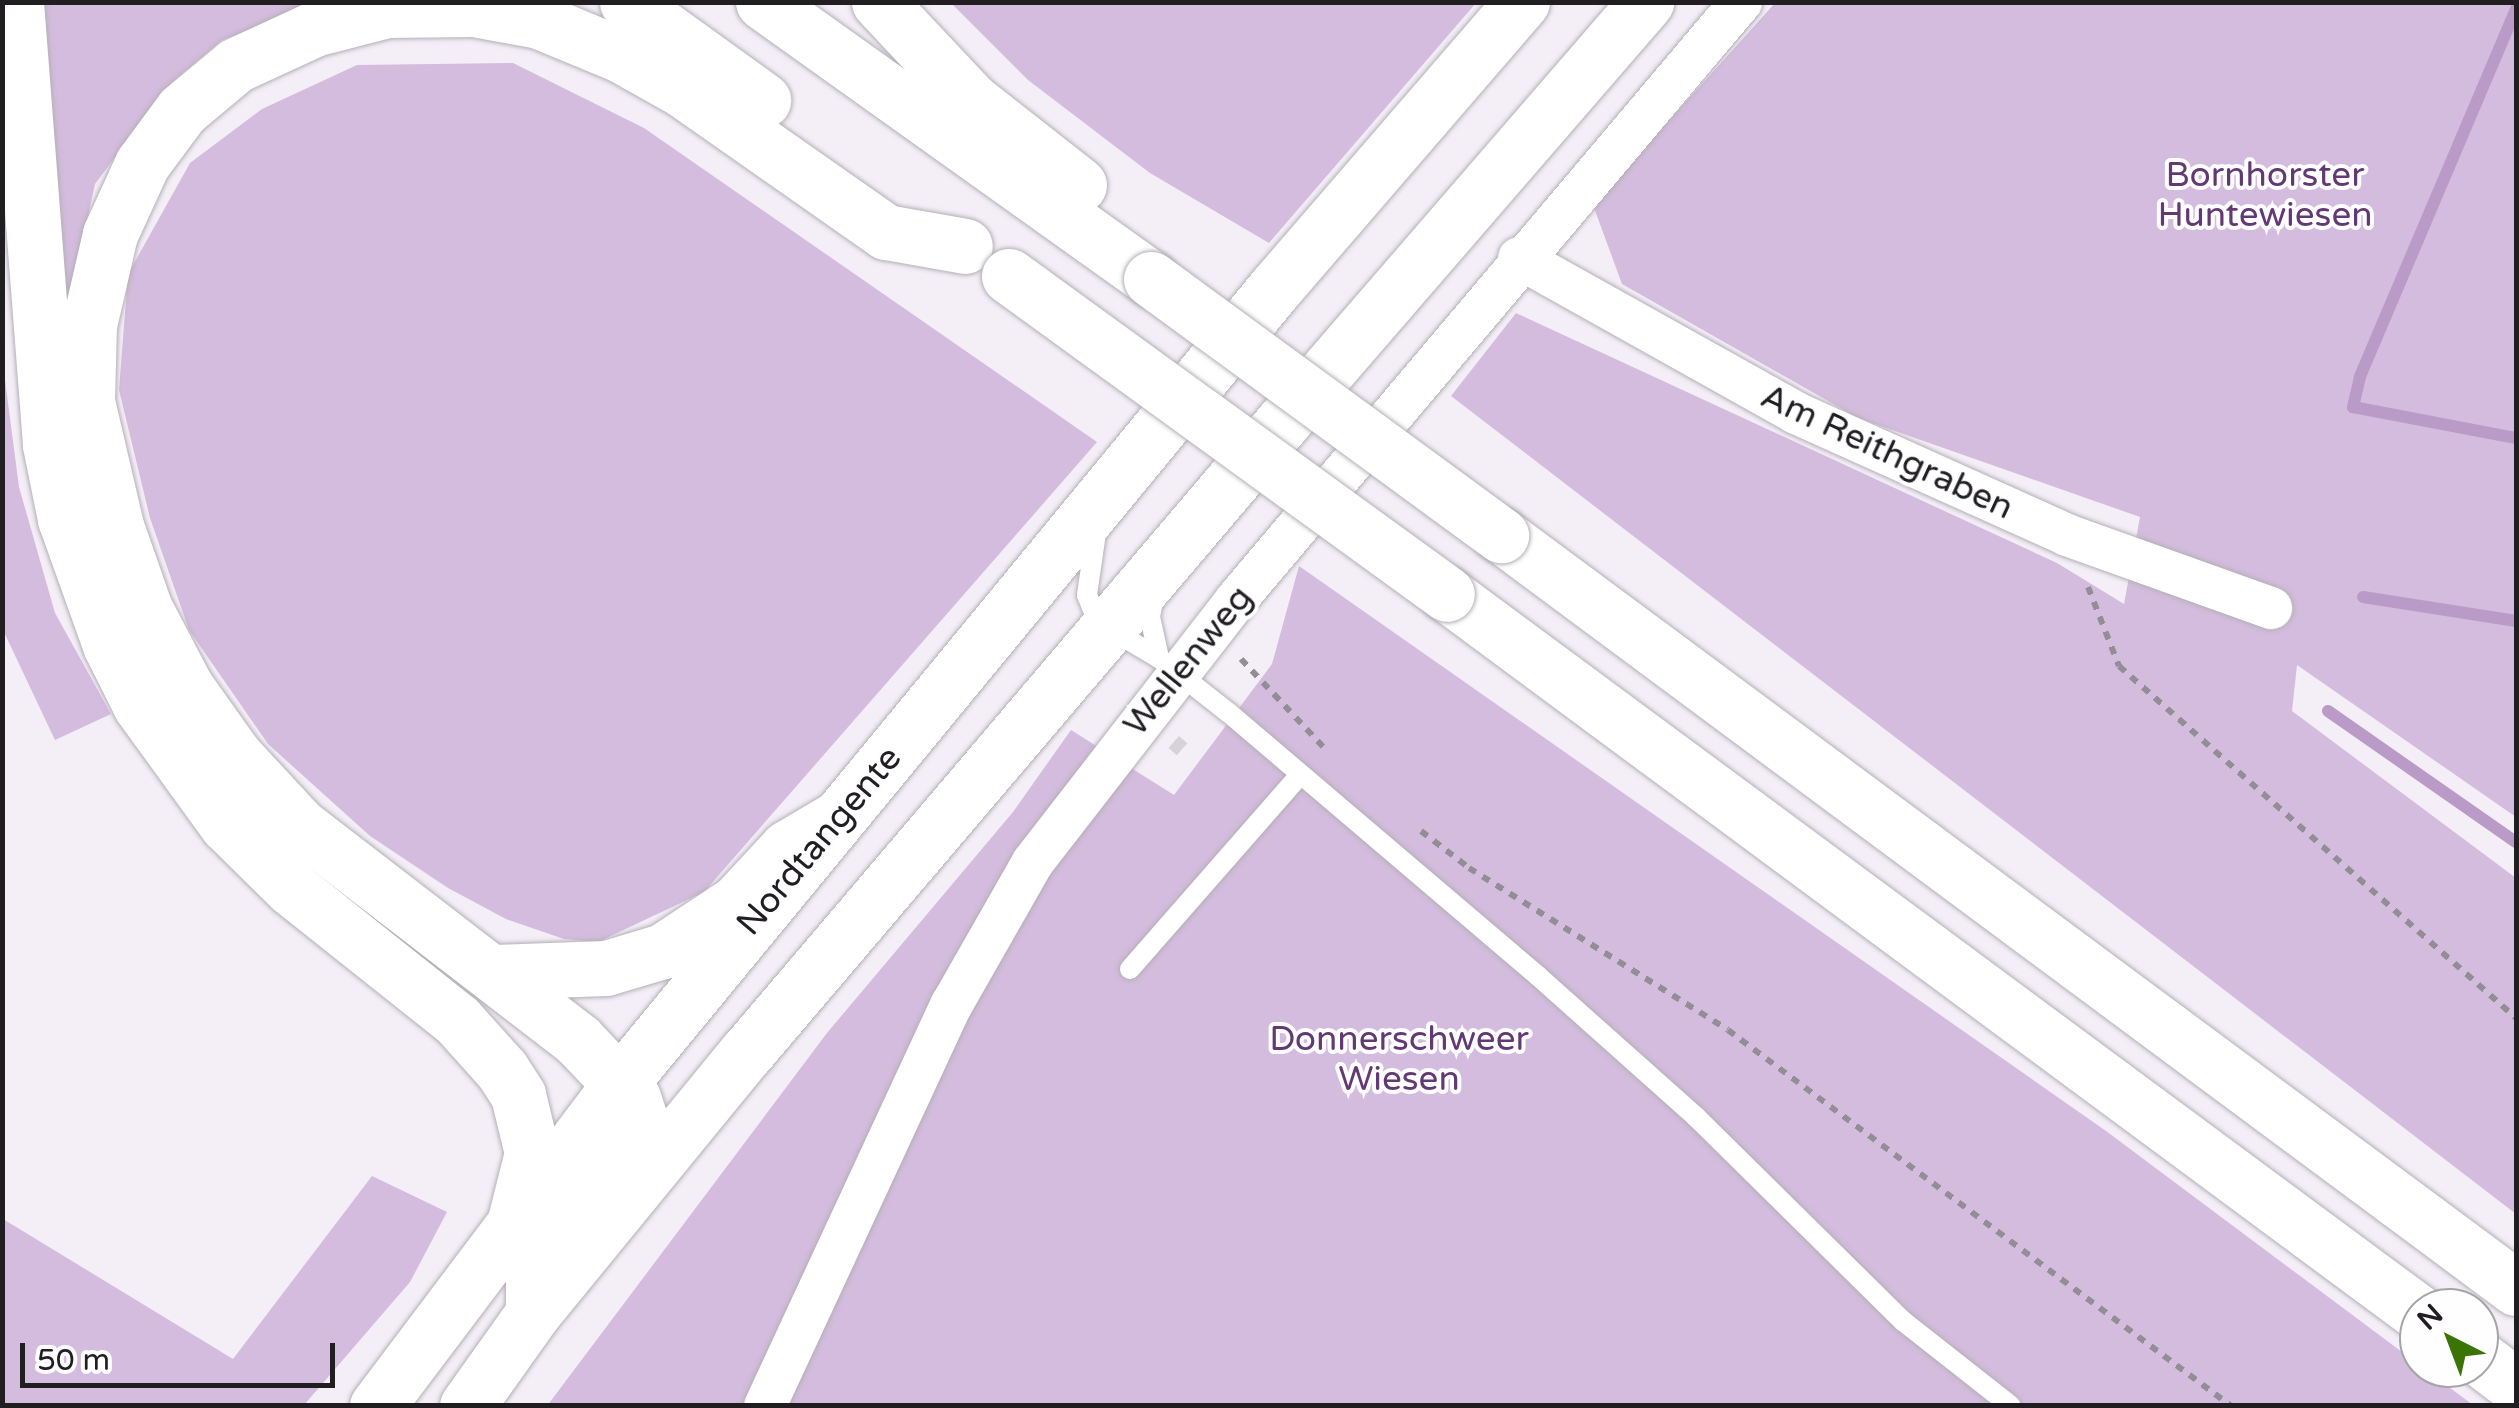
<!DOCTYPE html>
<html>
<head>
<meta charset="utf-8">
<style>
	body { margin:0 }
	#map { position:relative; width:2519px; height:1408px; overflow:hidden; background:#f4eef7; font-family:"Varela Round",sans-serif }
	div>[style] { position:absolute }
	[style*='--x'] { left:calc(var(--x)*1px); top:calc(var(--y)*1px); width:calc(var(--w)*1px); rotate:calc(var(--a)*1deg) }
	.green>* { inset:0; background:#d3bcdd }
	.stream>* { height:12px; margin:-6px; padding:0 6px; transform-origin:6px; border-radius:6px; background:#ba9bc8 }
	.building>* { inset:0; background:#d7d1da; transform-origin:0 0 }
	.path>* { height:6px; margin-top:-3px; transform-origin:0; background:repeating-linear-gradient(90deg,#938e95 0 8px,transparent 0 16px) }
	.roads { filter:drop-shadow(0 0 2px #b4afb7) drop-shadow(0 0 2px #b4afb7) }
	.service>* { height:20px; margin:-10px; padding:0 10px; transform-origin:10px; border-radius:10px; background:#fff }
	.minor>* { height:42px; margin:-21px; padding:0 21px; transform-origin:21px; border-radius:21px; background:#fff }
	.trunk>* { height:55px; margin:-27.5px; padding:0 27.5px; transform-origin:27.5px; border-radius:27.5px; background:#fff }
	.motorway>* { height:55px; margin:-27.5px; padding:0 27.5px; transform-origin:27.5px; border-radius:27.5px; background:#fff }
	.bridges { filter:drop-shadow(0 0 2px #b4afb7) drop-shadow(0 0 2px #b4afb7) }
	.motorway-bridge>* { height:55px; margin:-27.5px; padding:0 27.5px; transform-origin:27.5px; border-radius:27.5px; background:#fff }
	span { translate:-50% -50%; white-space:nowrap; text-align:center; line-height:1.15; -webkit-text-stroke:8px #fefdff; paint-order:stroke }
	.park-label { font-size:35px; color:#623973 }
	.street-label { font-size:35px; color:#201e21 }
	.frame { position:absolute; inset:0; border:5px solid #201e21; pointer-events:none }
	.north { position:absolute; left:2399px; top:1288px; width:100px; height:100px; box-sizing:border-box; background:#fefdff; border:2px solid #a5a4a6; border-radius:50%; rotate:318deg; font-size:28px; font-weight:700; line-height:40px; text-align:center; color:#201e21 }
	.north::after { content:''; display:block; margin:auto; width:35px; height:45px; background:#3b7404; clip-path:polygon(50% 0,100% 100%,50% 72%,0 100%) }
	.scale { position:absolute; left:20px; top:1343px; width:315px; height:45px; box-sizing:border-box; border:5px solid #201e21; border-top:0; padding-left:12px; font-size:30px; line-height:35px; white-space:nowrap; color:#201e21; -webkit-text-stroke:8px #fefdff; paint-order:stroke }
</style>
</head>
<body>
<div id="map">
	<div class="green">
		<div style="clip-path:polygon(36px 3px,323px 3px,222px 40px,171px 83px,95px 184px,62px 335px)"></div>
		<div style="clip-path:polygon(951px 3px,1476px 3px,1269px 243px,1150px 173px,1028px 80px)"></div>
		<div style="clip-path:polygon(1775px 3px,2516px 3px,2516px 817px,2297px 665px,2292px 711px,2516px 878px,2516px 1214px,1451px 396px,1516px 313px,2057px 563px,2124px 604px,2140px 517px,1858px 418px,1622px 284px,1593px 205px)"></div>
		<div style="clip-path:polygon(513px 63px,644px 128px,1097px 442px,704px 892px,598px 942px,564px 939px,506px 919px,448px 888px,370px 836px,268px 744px,189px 630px,150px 518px,119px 390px,128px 274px,190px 163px,262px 109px,357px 65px)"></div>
		<div style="clip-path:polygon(2px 357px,19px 487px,55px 613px,111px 714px,55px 740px,3px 630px)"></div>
		<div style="clip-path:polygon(1299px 566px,2106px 1131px,2473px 1405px,547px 1406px,827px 1033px,1013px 812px,1071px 730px,1174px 795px,1272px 664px)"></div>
		<div style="clip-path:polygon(372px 1176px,447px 1212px,410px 1282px,304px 1405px,3px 1405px,3px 1219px,233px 1359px)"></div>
	</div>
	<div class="stream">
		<div style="--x:2516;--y:9;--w:400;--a:113"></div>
		<div style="--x:2360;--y:377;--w:31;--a:103"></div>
		<div style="--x:2353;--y:407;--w:166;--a:10.8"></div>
		<div style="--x:2363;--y:597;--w:155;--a:8.9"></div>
		<div style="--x:2328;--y:711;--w:229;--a:34.9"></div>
	</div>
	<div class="building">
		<div style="left:1179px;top:736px;width:11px;height:16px;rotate:41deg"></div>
	</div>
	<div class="path">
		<div style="--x:2088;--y:587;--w:85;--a:68.6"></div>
		<div style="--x:2119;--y:666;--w:531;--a:41.56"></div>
		<div style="--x:1241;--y:659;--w:127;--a:46.9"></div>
		<div style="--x:1421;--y:831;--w:61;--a:37.6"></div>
		<div style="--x:1469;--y:868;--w:305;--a:32"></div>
		<div style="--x:1728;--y:1030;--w:628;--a:36.78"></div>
	</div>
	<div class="roads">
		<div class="service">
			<div style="--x:1096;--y:533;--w:63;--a:98.3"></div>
			<div style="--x:1087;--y:595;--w:29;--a:68"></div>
			<div style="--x:1098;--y:622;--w:71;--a:30.5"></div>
			<div style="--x:1159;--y:658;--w:89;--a:38.2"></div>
			<div style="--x:1229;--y:713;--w:406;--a:40.4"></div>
			<div style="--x:1538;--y:976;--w:212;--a:41.7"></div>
			<div style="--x:1696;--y:1117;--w:291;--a:44.6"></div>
			<div style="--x:1903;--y:1321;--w:137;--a:38.2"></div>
			<div style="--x:1154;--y:596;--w:21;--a:101"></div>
			<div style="--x:1150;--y:617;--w:42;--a:77.6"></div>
			<div style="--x:1130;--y:969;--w:255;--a:-48.8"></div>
		</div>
		<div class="minor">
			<div style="--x:1519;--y:258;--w:317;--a:29.2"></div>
			<div style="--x:1796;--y:413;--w:297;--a:24.2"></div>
			<div style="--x:2067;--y:535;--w:217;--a:19.7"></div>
			<div style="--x:765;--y:1406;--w:443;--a:-65.1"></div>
			<div style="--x:952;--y:1004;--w:163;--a:-60.3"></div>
			<div style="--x:1033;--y:862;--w:331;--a:-52.2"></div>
			<div style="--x:1236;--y:600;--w:783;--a:-49.82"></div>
		</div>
		<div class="trunk">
			<div style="--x:377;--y:1406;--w:407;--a:-53"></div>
			<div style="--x:622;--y:1081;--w:1027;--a:-50.53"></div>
			<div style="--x:467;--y:1406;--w:114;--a:-54.6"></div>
			<div style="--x:533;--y:1313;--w:338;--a:-50.7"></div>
			<div style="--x:747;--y:1052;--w:826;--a:-49.62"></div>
		</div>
		<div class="motorway">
			<div style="--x:16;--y:2;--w:444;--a:85.6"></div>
			<div style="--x:50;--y:445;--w:76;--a:78.5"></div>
			<div style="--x:65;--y:519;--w:134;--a:70.3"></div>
			<div style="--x:110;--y:645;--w:67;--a:63.4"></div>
			<div style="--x:140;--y:705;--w:148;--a:54.1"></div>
			<div style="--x:227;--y:825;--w:90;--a:44.5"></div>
			<div style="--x:291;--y:888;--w:213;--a:38.5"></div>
			<div style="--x:458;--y:1021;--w:66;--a:48.1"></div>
			<div style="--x:502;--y:1070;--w:30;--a:57"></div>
			<div style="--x:518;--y:1095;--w:60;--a:76.4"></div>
			<div style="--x:532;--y:1153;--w:69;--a:104.2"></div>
			<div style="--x:627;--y:2;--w:168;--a:35.8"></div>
			<div style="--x:763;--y:2;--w:477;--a:35.5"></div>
			<div style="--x:879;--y:2;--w:136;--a:46.8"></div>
			<div style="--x:972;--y:101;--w:136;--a:38.1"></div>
			<div style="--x:1275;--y:288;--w:378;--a:-49.2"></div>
			<div style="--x:1282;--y:423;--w:557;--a:-49.15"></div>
			<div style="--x:1501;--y:535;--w:1264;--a:36.57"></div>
			<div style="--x:1447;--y:594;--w:1209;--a:36.49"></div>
			<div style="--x:494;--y:972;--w:112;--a:-2"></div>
			<div style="--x:606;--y:968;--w:59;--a:-16.6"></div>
			<div style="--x:663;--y:951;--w:89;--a:-33.5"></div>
			<div style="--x:737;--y:902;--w:74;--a:-47.2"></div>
			<div style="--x:787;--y:848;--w:57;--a:-30.6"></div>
			<div style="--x:533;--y:1313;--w:32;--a:-90"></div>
			<div style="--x:533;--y:1281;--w:161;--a:-52.6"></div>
			<div style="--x:631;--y:1153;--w:35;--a:-75"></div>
			<div style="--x:640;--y:1119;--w:22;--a:-108"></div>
			<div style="--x:633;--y:1098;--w:80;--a:-133.5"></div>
			<div style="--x:578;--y:1040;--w:354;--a:-142.4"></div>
			<div style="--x:298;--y:824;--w:93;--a:-132.8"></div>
			<div style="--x:235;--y:756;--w:85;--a:-125.4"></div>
			<div style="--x:186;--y:687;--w:88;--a:-117.7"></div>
			<div style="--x:145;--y:609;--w:88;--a:-109.3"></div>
			<div style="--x:116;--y:526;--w:128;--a:-103.1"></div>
			<div style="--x:87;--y:401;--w:76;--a:-88.5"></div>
			<div style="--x:89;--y:325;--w:93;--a:-77"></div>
			<div style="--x:110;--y:234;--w:77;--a:-65.4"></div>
			<div style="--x:142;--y:164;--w:67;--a:-53.5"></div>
			<div style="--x:182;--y:110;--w:70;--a:-39.8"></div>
			<div style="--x:236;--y:65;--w:86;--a:-24.8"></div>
			<div style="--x:314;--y:29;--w:75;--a:-14.6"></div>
			<div style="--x:387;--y:10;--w:86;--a:-0.7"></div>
			<div style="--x:473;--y:9;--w:67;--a:10.3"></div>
			<div style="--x:539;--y:21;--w:89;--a:22.5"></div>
			<div style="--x:621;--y:55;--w:71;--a:29.4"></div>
			<div style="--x:683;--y:90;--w:248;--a:35"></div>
			<div style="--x:886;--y:232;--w:80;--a:10"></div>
			<div style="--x:2479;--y:1358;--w:46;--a:37.1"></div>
		</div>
	</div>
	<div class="bridges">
		<div class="motorway-bridge">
			<div style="--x:1009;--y:276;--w:541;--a:35.98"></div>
			<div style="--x:1151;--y:279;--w:434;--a:36.2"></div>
		</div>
	</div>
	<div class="park-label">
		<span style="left:2265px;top:195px">Bornhorster<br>Huntewiesen</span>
		<span style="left:1399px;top:1059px">Donnerschweer<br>Wiesen</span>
	</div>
	<div class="street-label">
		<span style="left:1887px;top:452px;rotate:25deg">Am Reithgraben</span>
		<span style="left:1188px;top:661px;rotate:-51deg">Wellenweg</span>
		<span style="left:819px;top:841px;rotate:-50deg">Nordtangente</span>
	</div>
	<div class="frame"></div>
	<div class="north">N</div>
	<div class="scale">50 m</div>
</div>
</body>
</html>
